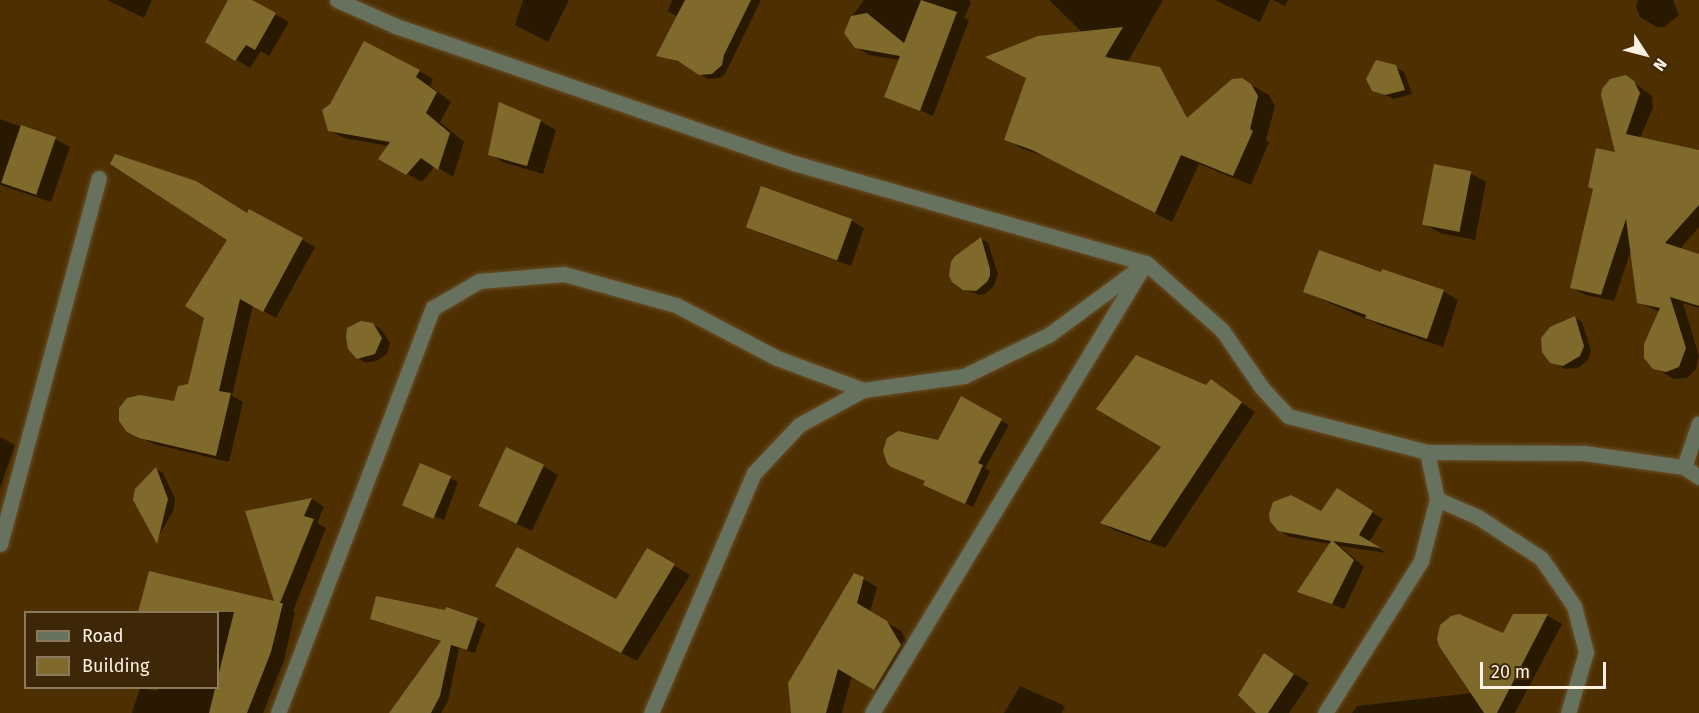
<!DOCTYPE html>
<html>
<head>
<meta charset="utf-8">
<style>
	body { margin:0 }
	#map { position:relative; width:1699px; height:713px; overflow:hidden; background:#4d2f02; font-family:"Fira Sans",sans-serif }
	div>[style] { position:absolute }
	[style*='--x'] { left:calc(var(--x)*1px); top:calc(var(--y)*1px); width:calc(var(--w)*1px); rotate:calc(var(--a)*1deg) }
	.shadow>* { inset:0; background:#0007 }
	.building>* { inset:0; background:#7f6a2c; transform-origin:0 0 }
	.roads { filter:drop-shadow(0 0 2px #694e26) drop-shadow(0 0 2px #694e26) }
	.street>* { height:15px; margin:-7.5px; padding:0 7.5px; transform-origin:7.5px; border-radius:7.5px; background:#67725e }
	span { translate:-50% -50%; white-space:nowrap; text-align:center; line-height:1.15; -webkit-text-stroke:4.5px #3e2707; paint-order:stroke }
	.legend { position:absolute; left:24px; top:611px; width:195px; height:78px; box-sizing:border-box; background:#3e2707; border:2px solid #8a785f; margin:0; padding:8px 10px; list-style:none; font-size:18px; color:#fdf1e4 }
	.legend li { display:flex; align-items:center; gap:12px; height:30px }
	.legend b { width:30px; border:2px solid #8a785f }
	.north { position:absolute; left:1615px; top:24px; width:60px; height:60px; -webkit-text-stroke:4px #3e2707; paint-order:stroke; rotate:126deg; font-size:16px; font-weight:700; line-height:24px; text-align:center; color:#fdf1e4 }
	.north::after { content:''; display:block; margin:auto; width:21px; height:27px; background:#fdf1e4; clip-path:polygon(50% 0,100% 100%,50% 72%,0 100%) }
	.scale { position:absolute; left:1480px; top:662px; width:126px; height:27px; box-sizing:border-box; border:3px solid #fdf1e4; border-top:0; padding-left:8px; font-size:18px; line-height:21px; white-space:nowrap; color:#fdf1e4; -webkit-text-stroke:4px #3e2707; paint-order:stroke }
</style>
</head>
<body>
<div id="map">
	<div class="shadow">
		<div style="clip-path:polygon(107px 0,152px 0,144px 18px)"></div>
		<div style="clip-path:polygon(230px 0,249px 0,289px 22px,269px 56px,261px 51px,250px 68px,207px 41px)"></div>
		<div style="clip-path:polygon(523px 0,569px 0,548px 42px,515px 25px)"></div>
		<div style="clip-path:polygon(672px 0,761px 0,725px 74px,720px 78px,708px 79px,685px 64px,658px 55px,678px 17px,668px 11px)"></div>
		<div style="clip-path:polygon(864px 0,969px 0,971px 3px,964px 18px,969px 20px,933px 116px,886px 96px,900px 60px,869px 55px,856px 47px,846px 33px,848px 22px)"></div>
		<div style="clip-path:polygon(1049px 0,1163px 0,1124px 68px,1113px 62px)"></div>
		<div style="clip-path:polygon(1215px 0,1270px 0,1260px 22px)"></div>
		<div style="clip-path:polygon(1273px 0,1288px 0,1285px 6px)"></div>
		<div style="clip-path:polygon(1638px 0,1673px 0,1679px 15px,1664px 27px,1657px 27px,1640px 17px,1636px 6px)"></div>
		<div style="clip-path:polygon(1395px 67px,1404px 72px,1412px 94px,1394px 99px,1374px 90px)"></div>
		<div style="clip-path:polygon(419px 71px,433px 79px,430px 86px,451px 102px,440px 122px,464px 142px,453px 177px,435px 166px,422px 182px,380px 159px,389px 146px,344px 138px,329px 130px,331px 105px)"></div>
		<div style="clip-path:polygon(1625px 76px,1652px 96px,1653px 108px,1640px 138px,1699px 152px,1699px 227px,1680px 249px,1699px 255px,1699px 308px,1683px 303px,1699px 356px,1696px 369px,1687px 378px,1674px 379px,1654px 367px,1660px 312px,1638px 302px,1631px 250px,1614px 301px,1585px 295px,1572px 287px,1617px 154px)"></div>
		<div style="clip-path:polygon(1242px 80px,1269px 95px,1275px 106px,1266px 140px,1269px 142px,1251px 185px,1199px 164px,1172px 222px,1051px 159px,1023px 149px,1006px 140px,1181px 156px,1192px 141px,1179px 127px,1226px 84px)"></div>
		<div style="clip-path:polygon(0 119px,55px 139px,70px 147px,51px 202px,0 185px)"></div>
		<div style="clip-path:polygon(540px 121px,556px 130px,543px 174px,505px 163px,489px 154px)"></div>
		<div style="clip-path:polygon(1470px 173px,1486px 182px,1475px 240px,1440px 233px,1424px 224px)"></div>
		<div style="clip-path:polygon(762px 188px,852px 221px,864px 228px,851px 266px,765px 235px,752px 228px)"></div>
		<div style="clip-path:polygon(249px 211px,315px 247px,276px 318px,253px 305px,232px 396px,243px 402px,229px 462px,154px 444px,128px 431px,175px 402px,190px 386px)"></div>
		<div style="clip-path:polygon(981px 239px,988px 243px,998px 274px,994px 286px,985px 294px,979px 295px,958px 286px)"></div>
		<div style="clip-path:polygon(1382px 274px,1443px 291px,1458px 300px,1443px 347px,1382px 326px,1305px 292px)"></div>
		<div style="clip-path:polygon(1575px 318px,1582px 322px,1591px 351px,1588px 360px,1578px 368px,1565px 369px,1546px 357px)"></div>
		<div style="clip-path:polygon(372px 324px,381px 329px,390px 343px,387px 354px,378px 360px,366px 363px,358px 358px)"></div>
		<div style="clip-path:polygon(1211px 381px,1255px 412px,1165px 548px,1116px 531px,1102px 523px,1164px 447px)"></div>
		<div style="clip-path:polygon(962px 398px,1009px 425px,985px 468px,990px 471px,973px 507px,933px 489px)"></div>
		<div style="clip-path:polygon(0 437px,15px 445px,0 488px)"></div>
		<div style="clip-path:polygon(543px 466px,558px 475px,532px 531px,496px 514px)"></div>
		<div style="clip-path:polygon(156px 469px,163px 473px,175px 499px,174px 509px,159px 536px,152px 532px,136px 505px,134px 495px)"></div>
		<div style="clip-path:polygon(450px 478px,458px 482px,444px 520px,406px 506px)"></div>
		<div style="clip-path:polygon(1348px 497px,1383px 519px,1369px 542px,1386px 553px,1340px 546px,1364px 567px,1344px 609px,1299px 591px,1331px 544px,1290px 537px,1279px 530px,1321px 513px)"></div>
		<div style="clip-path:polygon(312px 499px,324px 507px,317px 523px,326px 528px,293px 611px,295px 612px,284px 660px,263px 713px,132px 713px,140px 688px,157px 691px,157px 688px,218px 688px,218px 612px,139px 612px,150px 572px,276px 603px,247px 512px)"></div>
		<div style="clip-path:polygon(648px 550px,690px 575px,637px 661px,513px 595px,617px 601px)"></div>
		<div style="clip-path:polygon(863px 579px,877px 587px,870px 612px,901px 631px,914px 654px,889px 697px,852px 675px,842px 713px,793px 713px)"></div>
		<div style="clip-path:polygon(1514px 616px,1548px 616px,1562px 624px,1515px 713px,1352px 713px,1357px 706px,1472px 693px)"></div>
		<div style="clip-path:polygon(372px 619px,477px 620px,485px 624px,475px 653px,459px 648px,448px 701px,441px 713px,391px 713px,442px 642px)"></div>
		<div style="clip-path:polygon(1265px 655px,1309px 683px,1289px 713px,1259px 713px)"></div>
		<div style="clip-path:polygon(1020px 686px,1065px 706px,1062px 713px,1004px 713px)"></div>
	</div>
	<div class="building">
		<div style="clip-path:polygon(228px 0,252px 0,276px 13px,255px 50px,246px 45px,235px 61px,205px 42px)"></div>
		<div style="clip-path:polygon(685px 0,751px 0,724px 55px,722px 65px,712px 74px,699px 75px,678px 61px,656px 56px)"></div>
		<div style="clip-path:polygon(921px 0,957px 12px,920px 111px,884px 97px,900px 56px,855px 48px,844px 33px,851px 16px,867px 13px,904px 43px)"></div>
		<div style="clip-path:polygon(1123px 27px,1105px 57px,1160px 67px,1187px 118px,1232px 79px,1242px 78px,1251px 84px,1258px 96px,1250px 129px,1253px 131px,1233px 176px,1181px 155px,1155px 213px,1032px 150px,1004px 140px,1026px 78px,985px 57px,1038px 36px)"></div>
		<div style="clip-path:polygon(364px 41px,420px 70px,416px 77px,437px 92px,426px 113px,450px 133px,438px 170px,421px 158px,406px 175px,378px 159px,390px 142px,328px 131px,322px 110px,330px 104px)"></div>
		<div style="clip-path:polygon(1376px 60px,1396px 65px,1405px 90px,1385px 95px,1372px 91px,1366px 79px)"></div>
		<div style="clip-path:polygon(1626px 75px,1634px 81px,1640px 93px,1626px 134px,1699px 150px,1699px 205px,1665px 243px,1699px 254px,1699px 306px,1670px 297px,1686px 348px,1679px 367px,1666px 372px,1653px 369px,1644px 358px,1644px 344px,1660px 308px,1637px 303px,1626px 219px,1601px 295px,1570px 288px,1593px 189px,1588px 187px,1596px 148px,1615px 152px,1601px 95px,1602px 89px,1610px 79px)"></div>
		<div style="clip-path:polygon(499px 102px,541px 120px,527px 166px,488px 155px)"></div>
		<div style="left:21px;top:125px;width:37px;height:61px;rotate:19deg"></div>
		<div style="clip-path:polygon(115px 154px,196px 181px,247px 213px,249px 209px,303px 238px,263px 312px,240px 299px,219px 391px,231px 393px,216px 456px,139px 438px,127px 432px,119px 421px,119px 408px,127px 398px,140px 395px,174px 401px,178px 386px,188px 384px,204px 318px,185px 306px,227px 240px,110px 164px)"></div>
		<div style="left:1434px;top:164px;width:38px;height:62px;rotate:11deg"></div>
		<div style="left:761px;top:186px;width:97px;height:44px;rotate:20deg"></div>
		<div style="clip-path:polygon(981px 237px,990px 269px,990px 276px,987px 282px,976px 291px,963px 290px,952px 282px,949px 276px,951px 262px,954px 257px)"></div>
		<div style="clip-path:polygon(1319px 250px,1381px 272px,1382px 269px,1444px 290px,1427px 339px,1365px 318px,1366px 315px,1303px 292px)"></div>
		<div style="clip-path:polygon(1575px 316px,1584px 346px,1580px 356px,1563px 366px,1550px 363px,1542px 352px,1541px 338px,1550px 327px)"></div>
		<div style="clip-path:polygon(361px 321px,373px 323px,382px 338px,375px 354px,357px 359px,348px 349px,346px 337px,347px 328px)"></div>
		<div style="clip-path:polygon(1136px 355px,1206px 385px,1211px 379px,1242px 402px,1150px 541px,1100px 523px,1161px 447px,1096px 409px)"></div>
		<div style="clip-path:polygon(961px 396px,1002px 419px,978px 463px,983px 465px,965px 504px,923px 485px,925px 481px,891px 467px,887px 463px,883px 451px,887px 438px,898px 431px,938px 440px)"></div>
		<div style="left:506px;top:447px;width:42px;height:65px;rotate:25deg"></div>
		<div style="left:420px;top:463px;width:34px;height:46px;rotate:23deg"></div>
		<div style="clip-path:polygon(156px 467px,168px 499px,157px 544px,133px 500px,135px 489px)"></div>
		<div style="clip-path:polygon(1337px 488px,1373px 511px,1359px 535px,1381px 548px,1333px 541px,1354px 560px,1332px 604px,1297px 592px,1331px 541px,1278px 531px,1270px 521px,1269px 514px,1273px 502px,1291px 495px,1321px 511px)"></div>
		<div style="clip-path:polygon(312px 498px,304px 516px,314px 519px,280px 603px,283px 603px,271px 652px,247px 713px,209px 713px,234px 612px,138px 612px,149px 571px,274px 601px,245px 511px)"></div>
		<div style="clip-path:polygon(517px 547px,616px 599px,647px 548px,675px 564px,621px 653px,495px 586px)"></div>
		<div style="clip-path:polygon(854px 573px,864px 577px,857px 603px,887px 621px,901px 645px,874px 690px,838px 669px,826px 713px,791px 713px,788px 683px)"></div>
		<div style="clip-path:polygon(376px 596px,445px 610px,446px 607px,478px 618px,467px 650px,451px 645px,440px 696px,431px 713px,389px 713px,441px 641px,370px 619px)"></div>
		<div style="clip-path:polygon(1459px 614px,1503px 633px,1513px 614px,1548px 614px,1497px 713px,1484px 713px,1439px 646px,1437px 639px,1440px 625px,1451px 616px)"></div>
		<div style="clip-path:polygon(1264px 653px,1294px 674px,1268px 713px,1256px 713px,1238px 695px)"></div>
	</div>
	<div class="roads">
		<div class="street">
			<div style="--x:337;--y:0;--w:64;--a:23.8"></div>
			<div style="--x:396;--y:26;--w:421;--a:19"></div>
			<div style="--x:794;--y:163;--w:366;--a:15.9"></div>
			<div style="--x:1146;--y:263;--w:101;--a:41.4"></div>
			<div style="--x:1222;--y:330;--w:70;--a:55.4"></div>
			<div style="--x:1262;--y:388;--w:38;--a:47"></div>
			<div style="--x:1288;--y:416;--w:144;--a:14.5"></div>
			<div style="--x:1427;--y:452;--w:157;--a:0.4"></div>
			<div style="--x:1584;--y:453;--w:101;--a:8"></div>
			<div style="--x:1684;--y:467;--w:18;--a:34"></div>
			<div style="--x:1427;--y:452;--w:48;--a:78"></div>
			<div style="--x:1437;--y:499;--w:45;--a:23.7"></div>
			<div style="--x:1478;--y:517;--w:75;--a:33.1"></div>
			<div style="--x:1541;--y:558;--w:58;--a:55.5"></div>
			<div style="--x:1574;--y:606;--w:48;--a:75.4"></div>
			<div style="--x:1586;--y:652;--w:64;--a:106.4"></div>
			<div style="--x:1684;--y:467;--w:46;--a:-71.2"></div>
			<div style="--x:0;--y:544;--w:379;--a:-74.9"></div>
			<div style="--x:278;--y:713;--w:434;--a:-69.1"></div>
			<div style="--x:433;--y:308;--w:53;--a:-30.4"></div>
			<div style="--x:479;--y:281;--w:85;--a:-4.7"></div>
			<div style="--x:564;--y:274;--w:116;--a:15.5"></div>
			<div style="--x:676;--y:305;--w:114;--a:27.7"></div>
			<div style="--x:777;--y:358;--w:92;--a:20.4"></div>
			<div style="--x:651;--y:713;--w:261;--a:-66.8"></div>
			<div style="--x:754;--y:473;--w:66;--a:-46.8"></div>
			<div style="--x:799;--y:425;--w:73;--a:-28.7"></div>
			<div style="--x:863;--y:390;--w:102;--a:-7.9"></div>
			<div style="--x:964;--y:376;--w:96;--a:-26"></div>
			<div style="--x:1050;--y:334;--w:119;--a:-36.5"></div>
			<div style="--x:872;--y:713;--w:518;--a:-58.73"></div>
			<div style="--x:1325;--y:713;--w:180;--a:-57.7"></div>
			<div style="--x:1421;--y:561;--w:64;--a:-75.5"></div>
		</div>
	</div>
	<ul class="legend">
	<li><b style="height:8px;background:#67725e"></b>Road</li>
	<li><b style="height:16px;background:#7f6a2c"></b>Building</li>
	</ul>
	<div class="north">N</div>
	<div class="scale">20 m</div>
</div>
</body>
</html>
